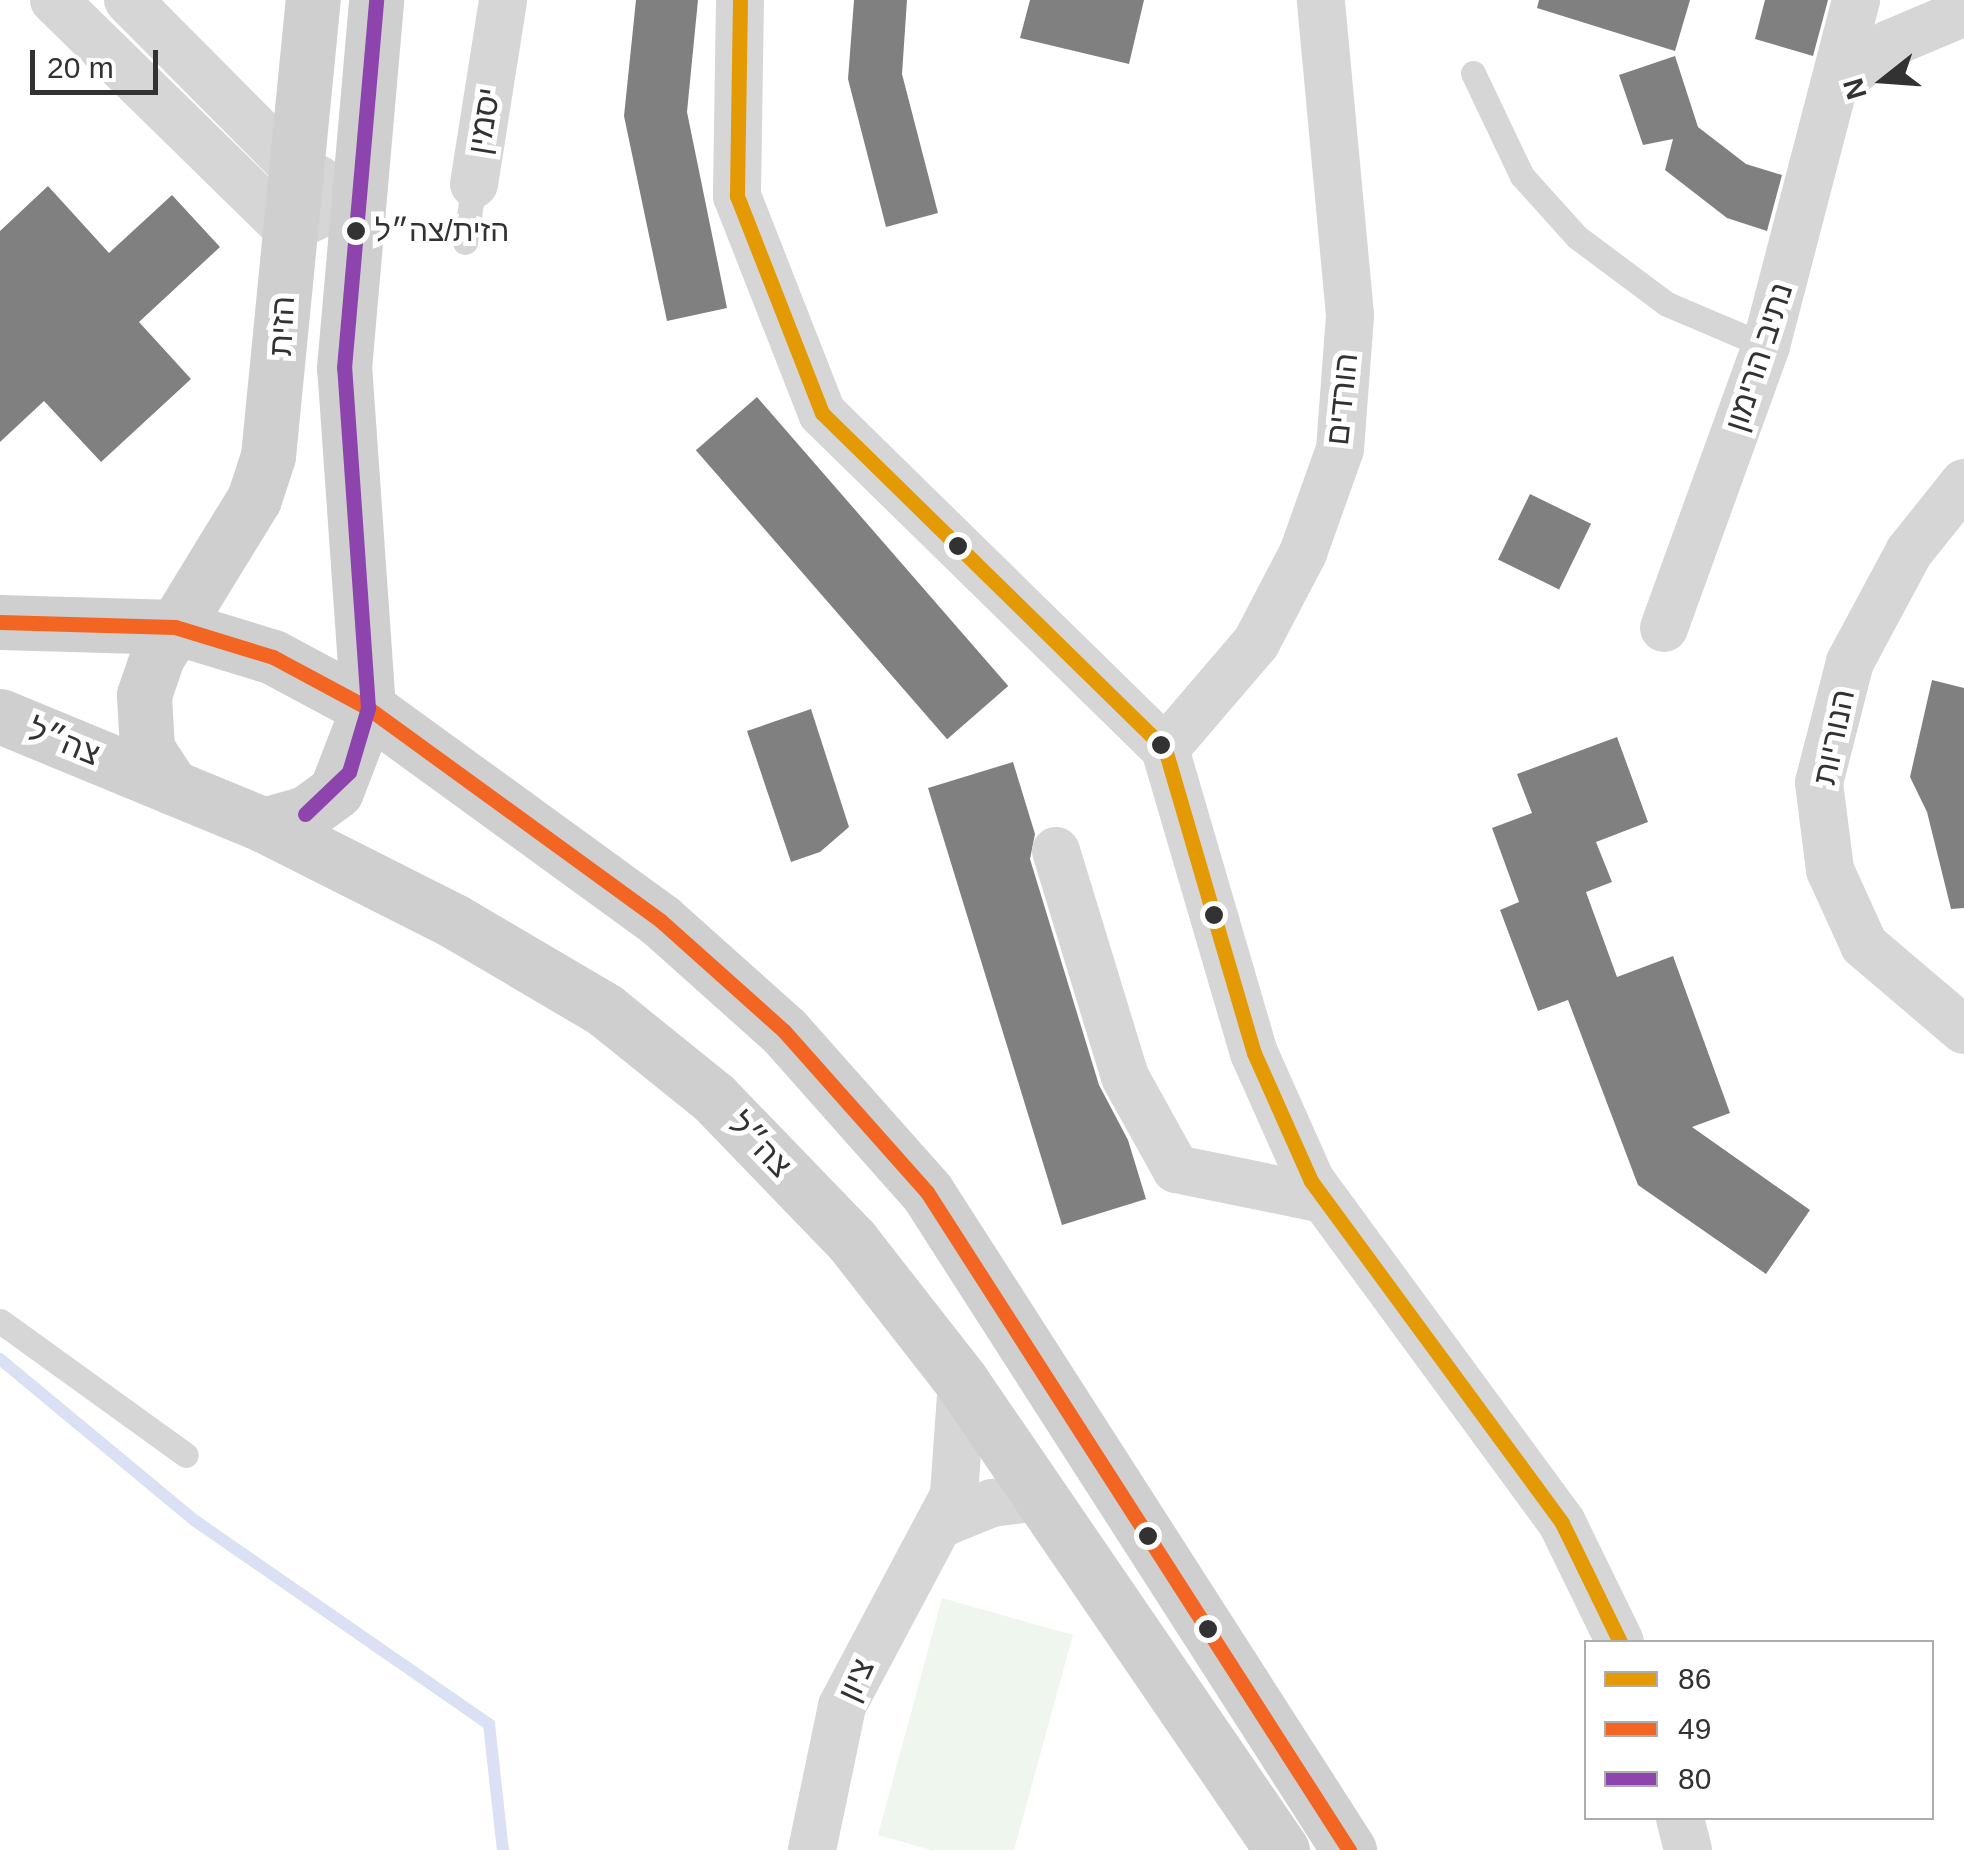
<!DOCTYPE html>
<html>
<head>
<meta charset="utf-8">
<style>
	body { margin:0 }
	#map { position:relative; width:1964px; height:1850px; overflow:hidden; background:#fff; font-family:Arial,Heebo,sans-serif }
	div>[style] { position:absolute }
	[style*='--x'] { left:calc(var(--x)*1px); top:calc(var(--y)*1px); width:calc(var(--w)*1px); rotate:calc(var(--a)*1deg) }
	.green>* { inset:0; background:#eef6ee }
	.stream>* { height:12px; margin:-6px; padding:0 6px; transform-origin:6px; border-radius:6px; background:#dbe0f4 }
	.building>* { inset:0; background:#808080; transform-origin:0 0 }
	.lane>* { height:25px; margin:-12.5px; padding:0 12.5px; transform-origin:12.5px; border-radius:12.5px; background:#d6d6d6 }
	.street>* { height:48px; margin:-24px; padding:0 24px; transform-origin:24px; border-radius:24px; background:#d6d6d6 }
	.secondary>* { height:55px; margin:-27.5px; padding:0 27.5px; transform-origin:27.5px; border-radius:27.5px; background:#cfcfcf }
	.bus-1>* { height:15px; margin:-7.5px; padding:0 7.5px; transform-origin:7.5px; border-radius:7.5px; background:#e39a05 }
	.bus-2>* { height:15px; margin:-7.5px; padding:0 7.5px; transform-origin:7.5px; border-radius:7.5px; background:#f26522 }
	.bus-3>* { height:15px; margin:-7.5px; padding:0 7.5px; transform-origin:7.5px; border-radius:7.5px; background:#8e44ad }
	.dots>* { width:28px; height:28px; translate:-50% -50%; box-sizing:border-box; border:5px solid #fff; border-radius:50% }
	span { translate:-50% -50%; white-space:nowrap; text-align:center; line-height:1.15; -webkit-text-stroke:10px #fff; paint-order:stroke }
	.bus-label { font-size:30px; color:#323232 }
	.left { translate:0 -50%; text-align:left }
	.street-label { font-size:32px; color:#323232 }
	.legend { position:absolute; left:1584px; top:1640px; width:350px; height:180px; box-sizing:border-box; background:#fff; border:2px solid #adadad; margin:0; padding:12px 18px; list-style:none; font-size:30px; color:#323232 }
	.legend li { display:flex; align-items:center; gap:20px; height:50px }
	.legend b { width:50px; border:2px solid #adadad }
	.north { position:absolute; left:1834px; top:30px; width:100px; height:100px; -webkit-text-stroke:8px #fff; paint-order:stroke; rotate:253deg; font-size:28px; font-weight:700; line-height:40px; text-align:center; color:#323232 }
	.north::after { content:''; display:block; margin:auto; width:35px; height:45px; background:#323232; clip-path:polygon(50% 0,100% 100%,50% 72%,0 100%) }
	.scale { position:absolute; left:30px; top:50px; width:128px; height:45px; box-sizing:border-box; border:5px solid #323232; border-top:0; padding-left:12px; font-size:30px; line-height:35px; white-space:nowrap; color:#323232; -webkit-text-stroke:8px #fff; paint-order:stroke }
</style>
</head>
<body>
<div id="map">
	<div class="green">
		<div style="clip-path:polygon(942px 1598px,1073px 1635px,1014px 1850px,931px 1850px,878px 1835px)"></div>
	</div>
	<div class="stream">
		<div style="--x:0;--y:1359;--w:252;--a:39.7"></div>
		<div style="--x:194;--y:1520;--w:359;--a:34.7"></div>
		<div style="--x:489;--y:1724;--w:127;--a:83.7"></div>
	</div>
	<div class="building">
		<div style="clip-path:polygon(636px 0,698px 0,687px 112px,727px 308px,667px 321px,624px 116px)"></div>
		<div style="clip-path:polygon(854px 0,907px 0,902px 74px,938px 213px,886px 227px,848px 79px)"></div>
		<div style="clip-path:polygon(1030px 0,1144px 0,1129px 64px,1020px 38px)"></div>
		<div style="clip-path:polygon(1539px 0,1690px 0,1675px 51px,1537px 8px)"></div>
		<div style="clip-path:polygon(1765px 0,1828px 0,1813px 56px,1755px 39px)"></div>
		<div style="clip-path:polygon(1675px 56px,1698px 127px,1746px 164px,1782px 175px,1767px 231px,1727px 218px,1665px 170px,1673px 139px,1643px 145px,1619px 75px)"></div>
		<div style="clip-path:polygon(48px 186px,109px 253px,172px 195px,220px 247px,139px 322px,191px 379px,101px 462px,44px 401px,0 442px,0 231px)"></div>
		<div style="left:757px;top:397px;width:383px;height:81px;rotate:49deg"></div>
		<div style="left:1530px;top:494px;width:68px;height:73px;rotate:26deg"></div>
		<div style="clip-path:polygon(1932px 680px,1964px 688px,1964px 908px,1951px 909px,1927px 812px,1910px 777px)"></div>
		<div style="clip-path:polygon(811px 709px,849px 827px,820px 852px,791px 862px,747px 731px)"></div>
		<div style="clip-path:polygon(1617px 737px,1648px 822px,1596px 842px,1612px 882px,1586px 892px,1617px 977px,1673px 956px,1730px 1113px,1692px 1127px,1810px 1210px,1766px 1274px,1638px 1185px,1568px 1000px,1538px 1011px,1500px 910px,1519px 902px,1492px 828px,1532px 813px,1517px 774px)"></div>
		<div style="clip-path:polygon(1013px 762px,1035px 834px,1030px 859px,1099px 1085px,1128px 1140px,1146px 1199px,1062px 1225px,928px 788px)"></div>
	</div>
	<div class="lane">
		<div style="--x:1473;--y:73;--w:114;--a:64.6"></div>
		<div style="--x:1522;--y:176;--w:82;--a:48"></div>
		<div style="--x:1577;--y:237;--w:112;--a:36.7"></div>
		<div style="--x:1667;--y:304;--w:108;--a:23"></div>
		<div style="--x:465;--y:242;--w:59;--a:-81.2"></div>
		<div style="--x:0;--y:1321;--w:229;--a:35.8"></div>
	</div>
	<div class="street">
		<div style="--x:54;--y:0;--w:327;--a:44.4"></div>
		<div style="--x:288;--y:229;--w:74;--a:-24.8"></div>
		<div style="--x:128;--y:0;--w:235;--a:45.2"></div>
		<div style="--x:294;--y:167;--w:29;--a:27"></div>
		<div style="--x:740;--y:0;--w:196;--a:90.9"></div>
		<div style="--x:737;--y:196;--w:233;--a:68.6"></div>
		<div style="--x:822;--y:413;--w:480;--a:44.4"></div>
		<div style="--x:1165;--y:749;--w:317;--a:73.7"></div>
		<div style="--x:1254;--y:1053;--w:140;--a:66"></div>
		<div style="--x:1311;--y:1181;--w:424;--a:53.7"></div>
		<div style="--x:1562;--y:1523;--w:132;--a:64"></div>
		<div style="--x:1840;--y:81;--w:61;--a:-37.1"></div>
		<div style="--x:1889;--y:44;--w:69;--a:-22.9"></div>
		<div style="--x:474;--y:184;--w:186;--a:-81"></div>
		<div style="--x:1964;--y:483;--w:88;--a:128.6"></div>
		<div style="--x:1909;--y:552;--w:125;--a:118.2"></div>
		<div style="--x:1850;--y:662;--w:125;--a:104.4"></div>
		<div style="--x:1819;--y:783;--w:88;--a:82.8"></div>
		<div style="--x:1830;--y:870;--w:82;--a:65.6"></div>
		<div style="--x:1864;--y:945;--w:131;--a:40.4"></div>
		<div style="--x:1664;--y:628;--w:300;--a:-70.1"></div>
		<div style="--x:1766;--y:346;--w:358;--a:-75.4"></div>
		<div style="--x:1165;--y:749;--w:140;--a:-49.4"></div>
		<div style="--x:1256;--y:643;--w:102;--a:-62.4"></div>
		<div style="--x:1303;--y:553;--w:110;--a:-70.4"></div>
		<div style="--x:1340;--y:449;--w:134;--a:-85.7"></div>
		<div style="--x:1350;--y:315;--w:316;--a:-95.3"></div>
		<div style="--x:1056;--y:851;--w:236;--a:73"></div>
		<div style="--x:1125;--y:1077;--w:105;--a:61"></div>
		<div style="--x:1176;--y:1169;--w:150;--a:11.5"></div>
		<div style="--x:940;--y:1524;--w:56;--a:-22"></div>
		<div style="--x:992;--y:1503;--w:46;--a:-7.4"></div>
		<div style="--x:1680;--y:1818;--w:33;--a:76"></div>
		<div style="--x:812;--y:1850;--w:147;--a:-78.2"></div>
		<div style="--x:842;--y:1706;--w:239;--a:-62"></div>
		<div style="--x:954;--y:1495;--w:113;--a:-86"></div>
	</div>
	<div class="secondary">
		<div style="--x:0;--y:622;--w:175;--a:1.6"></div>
		<div style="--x:175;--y:627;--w:102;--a:17"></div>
		<div style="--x:273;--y:657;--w:108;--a:28.2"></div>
		<div style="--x:368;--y:708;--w:362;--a:36"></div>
		<div style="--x:661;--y:921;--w:165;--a:41.8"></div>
		<div style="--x:784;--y:1031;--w:215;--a:48.4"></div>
		<div style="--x:927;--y:1192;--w:782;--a:57.33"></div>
		<div style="--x:0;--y:716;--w:286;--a:22.4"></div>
		<div style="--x:264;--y:825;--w:213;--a:26.8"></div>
		<div style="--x:454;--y:921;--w:175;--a:30.5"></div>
		<div style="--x:605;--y:1010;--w:140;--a:38.9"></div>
		<div style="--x:714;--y:1098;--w:199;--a:46"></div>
		<div style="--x:852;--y:1241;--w:179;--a:52"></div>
		<div style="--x:962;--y:1382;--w:567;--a:55.64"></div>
		<div style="--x:172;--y:787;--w:45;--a:-123.3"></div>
		<div style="--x:147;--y:749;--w:54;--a:-93.2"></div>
		<div style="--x:144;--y:695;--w:40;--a:-71.1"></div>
		<div style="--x:157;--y:657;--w:185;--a:-58.5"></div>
		<div style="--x:254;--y:499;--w:45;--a:-72"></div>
		<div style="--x:268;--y:456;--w:458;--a:-84.4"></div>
		<div style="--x:264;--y:825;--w:44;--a:-15.9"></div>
		<div style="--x:306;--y:813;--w:37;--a:-36"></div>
		<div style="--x:336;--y:791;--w:89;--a:-68.9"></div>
		<div style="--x:368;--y:708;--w:341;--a:-94"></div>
		<div style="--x:344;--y:368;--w:369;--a:-85"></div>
	</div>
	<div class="bus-1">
		<div style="--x:740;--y:0;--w:196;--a:90.9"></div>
		<div style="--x:737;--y:196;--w:233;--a:68.6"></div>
		<div style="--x:822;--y:413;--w:480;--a:44.4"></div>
		<div style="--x:1165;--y:749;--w:317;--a:73.7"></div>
		<div style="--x:1254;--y:1053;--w:140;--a:66"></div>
		<div style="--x:1311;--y:1181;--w:424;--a:53.7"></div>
		<div style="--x:1562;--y:1523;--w:132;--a:64"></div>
	</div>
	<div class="bus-2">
		<div style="--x:0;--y:622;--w:175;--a:1.6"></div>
		<div style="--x:175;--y:627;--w:102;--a:17"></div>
		<div style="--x:273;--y:657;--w:108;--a:28.2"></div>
		<div style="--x:368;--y:708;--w:362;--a:36"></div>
		<div style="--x:661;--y:921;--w:165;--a:41.8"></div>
		<div style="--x:784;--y:1031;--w:215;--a:48.4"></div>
		<div style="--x:927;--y:1192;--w:782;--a:57.33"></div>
	</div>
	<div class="bus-3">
		<div style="--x:305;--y:814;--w:61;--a:-43.7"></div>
		<div style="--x:349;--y:772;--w:67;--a:-73.5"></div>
		<div style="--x:368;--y:708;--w:341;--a:-94"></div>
		<div style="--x:344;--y:368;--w:369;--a:-85"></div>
	</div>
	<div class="dots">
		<div style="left:356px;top:231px;background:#323232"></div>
		<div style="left:958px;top:546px;background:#323232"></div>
		<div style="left:1161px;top:745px;background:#323232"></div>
		<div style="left:1214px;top:915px;background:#323232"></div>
		<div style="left:1148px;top:1536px;background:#323232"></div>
		<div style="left:1208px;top:1629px;background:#323232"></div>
	</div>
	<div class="bus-label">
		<span class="left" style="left:375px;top:231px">הזית/צה״ל</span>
	</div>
	<div class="street-label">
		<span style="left:484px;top:121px;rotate:-81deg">יסמין</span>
		<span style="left:282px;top:326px;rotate:-87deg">הזית</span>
		<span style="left:1759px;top:357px;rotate:-72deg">נתיב הרימון</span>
		<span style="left:1342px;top:399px;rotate:-84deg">הורדים</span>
		<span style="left:1834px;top:737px;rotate:-78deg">הנוריות</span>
		<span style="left:64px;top:742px;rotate:22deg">צה״ל</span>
		<span style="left:760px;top:1145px;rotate:46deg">צה״ל</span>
		<span style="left:856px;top:1680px;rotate:-65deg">ציון</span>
	</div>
	<ul class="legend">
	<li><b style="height:12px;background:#e39a05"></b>86</li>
	<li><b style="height:12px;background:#f26522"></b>49</li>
	<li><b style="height:12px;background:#8e44ad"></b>80</li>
	</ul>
	<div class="north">N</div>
	<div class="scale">20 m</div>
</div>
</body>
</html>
